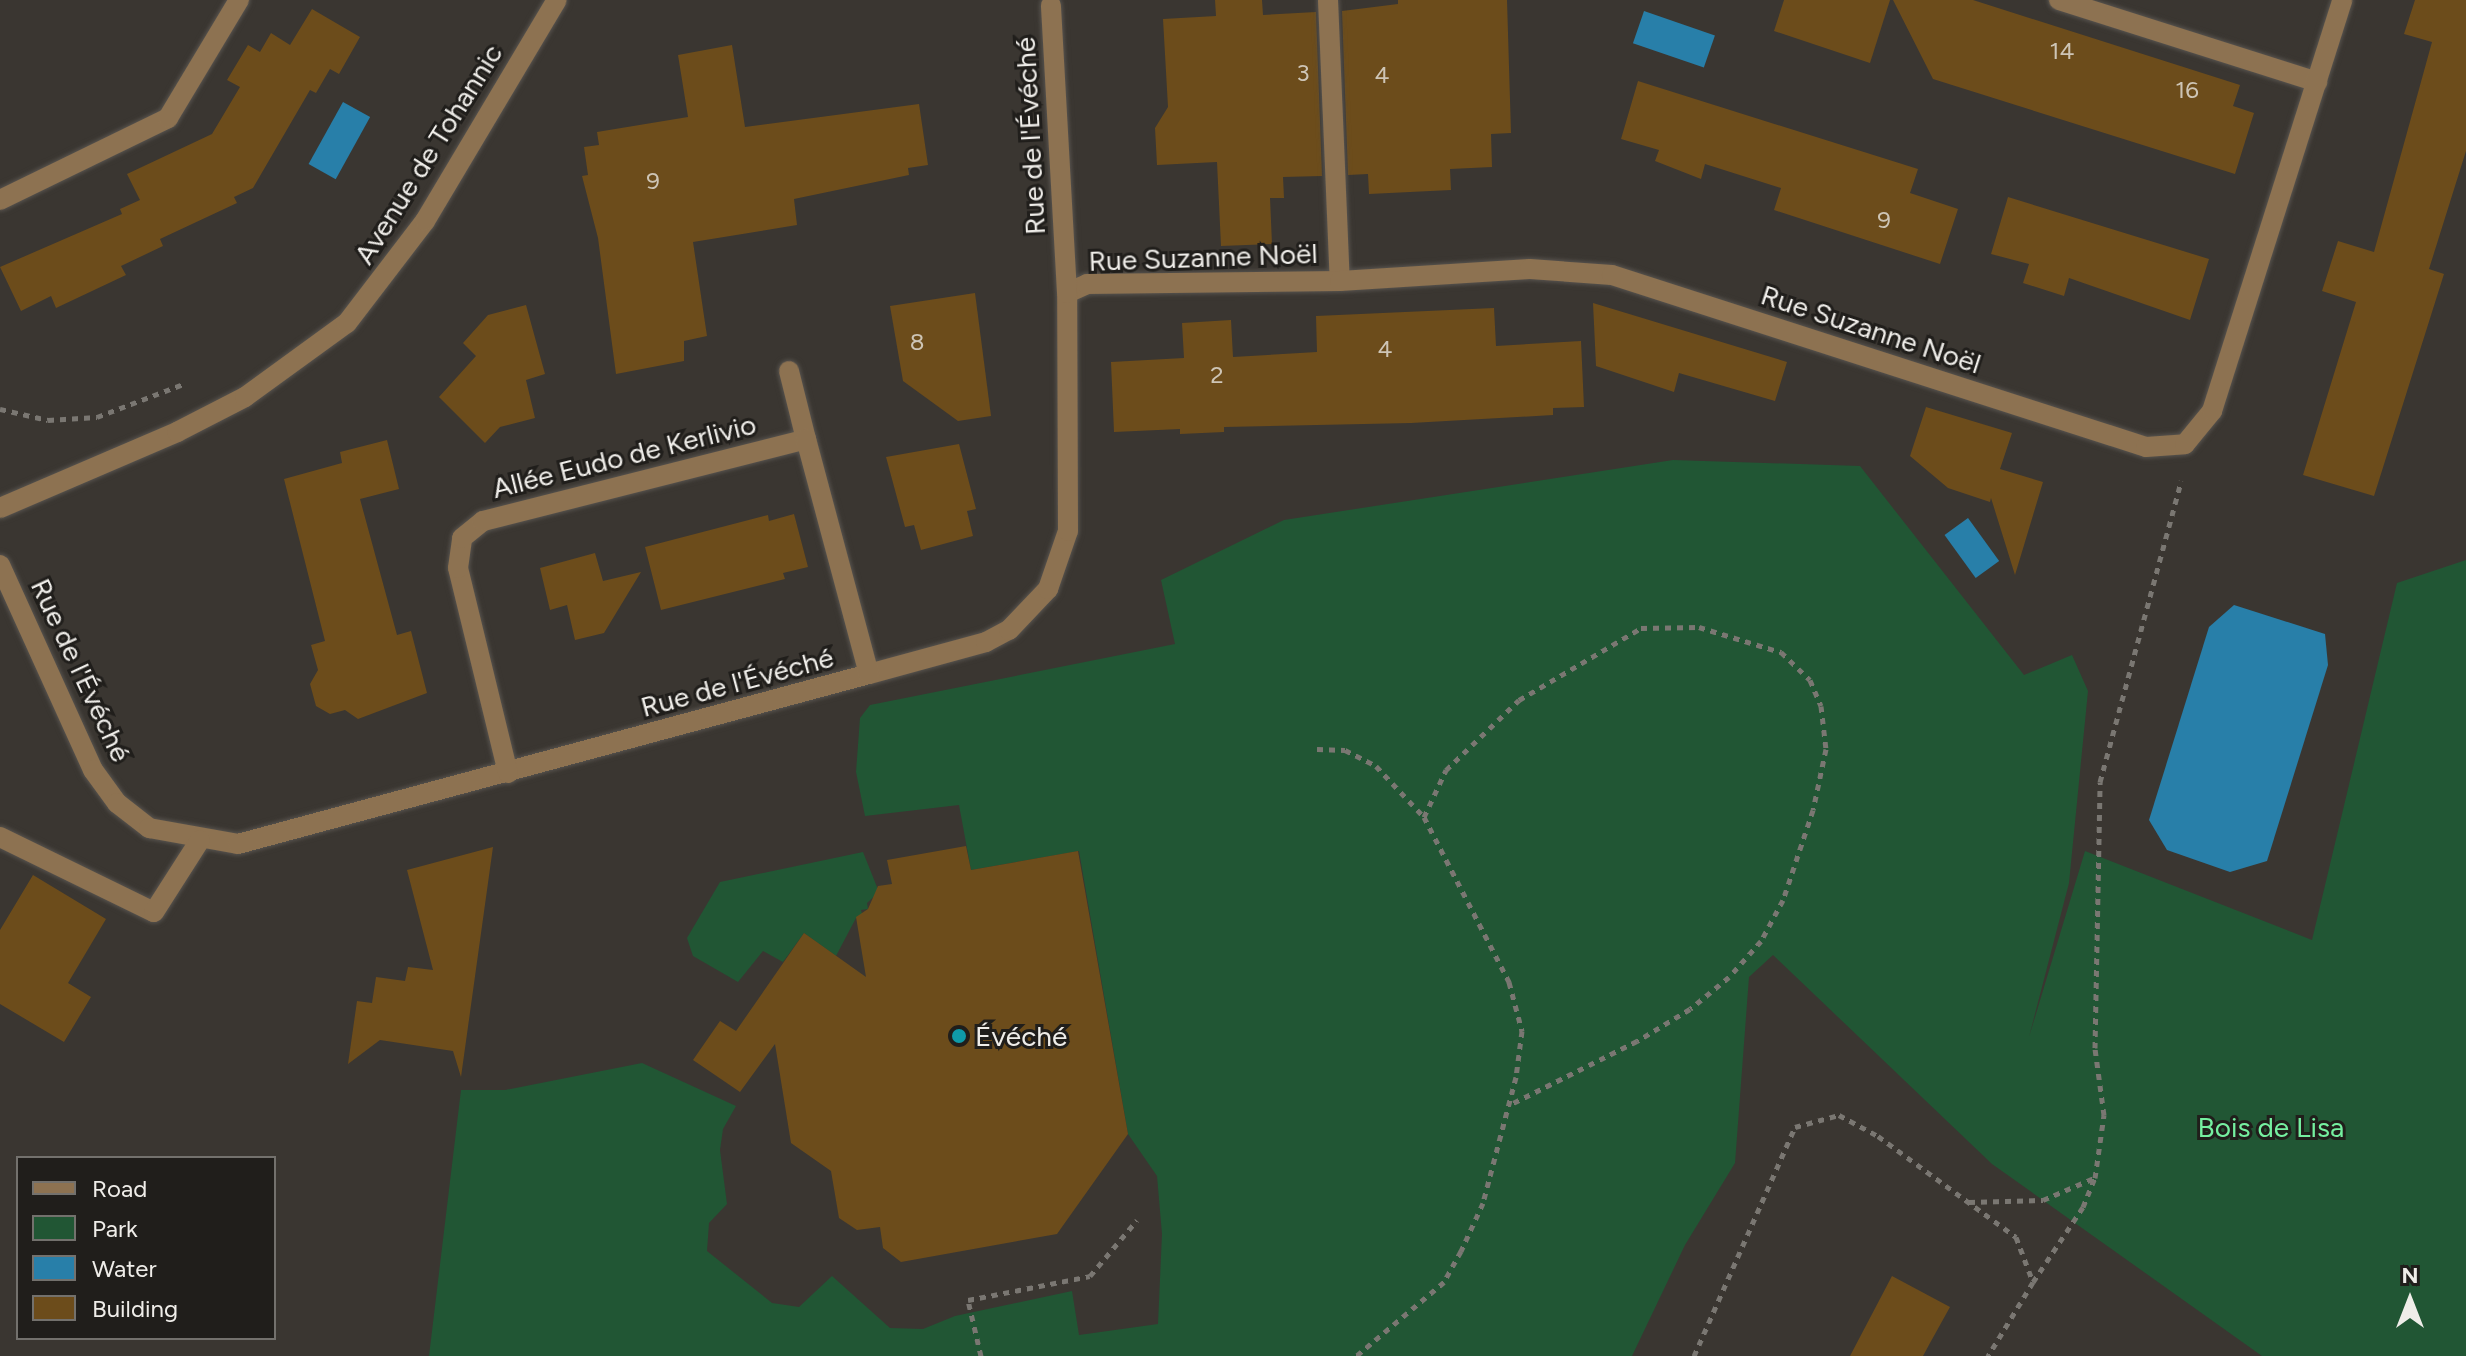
<!DOCTYPE html>
<html>
<head>
<meta charset="utf-8">
<style>
	body { margin:0 }
	#map { position:relative; width:2466px; height:1356px; overflow:hidden; background:#3a3631; font-family:Figtree,sans-serif }
	div>[style] { position:absolute }
	[style*='--x'] { left:calc(var(--x)*1px); top:calc(var(--y)*1px); width:calc(var(--w)*1px); rotate:calc(var(--a)*1deg) }
	.green>* { inset:0; background:#215634 }
	.water>* { inset:0; background:#287fa9; transform-origin:0 0 }
	.building>* { inset:0; background:#6c4c1b }
	.path>* { height:5px; margin-top:-2.5px; transform-origin:0; background:repeating-linear-gradient(90deg,#7a7772 0 6px,transparent 0 12px) }
	.roads { filter:drop-shadow(0 0 2px #57534e) drop-shadow(0 0 2px #57534e) }
	.minor>* { height:20px; margin:-10px; padding:0 10px; transform-origin:10px; border-radius:10px; background:#8d7251 }
	.dots>* { width:22px; height:22px; translate:-50% -50%; box-sizing:border-box; border:4px solid #201e1b; border-radius:50% }
	span { translate:-50% -50%; white-space:nowrap; text-align:center; line-height:1.15; -webkit-text-stroke:6px #201e1b; paint-order:stroke }
	.number-label { font-size:24px; color:#cec5b6 }
	.number-label span { -webkit-text-stroke-width:0 }
	.street-label { font-size:28px; color:#efede9 }
	.poi-label { font-size:28px; color:#efede9 }
	.left { translate:0 -50%; text-align:left }
	.park-label { font-size:28px; color:#75f0a0 }
	.legend { position:absolute; left:16px; top:1156px; width:260px; height:184px; box-sizing:border-box; background:#201e1b; border:2px solid #73716d; margin:0; padding:10px 14px; list-style:none; font-size:24px; color:#efede9 }
	.legend li { display:flex; align-items:center; gap:16px; height:40px }
	.legend b { width:40px; border:2px solid #73716d }
	.north { position:absolute; left:2370px; top:1260px; width:80px; height:80px; -webkit-text-stroke:6px #201e1b; paint-order:stroke; rotate:0deg; font-size:22px; font-weight:700; line-height:32px; text-align:center; color:#efede9 }
	.north::after { content:''; display:block; margin:auto; width:28px; height:36px; background:#efede9; clip-path:polygon(50% 0,100% 100%,50% 72%,0 100%) }
</style>
</head>
<body>
<div id="map">
	<div class="green">
		<div style="clip-path:polygon(1673px 460px,1860px 466px,2024px 675px,2072px 655px,2088px 691px,2069px 883px,2029px 1037px,2085px 851px,2312px 940px,2397px 583px,2466px 560px,2466px 1356px,2262px 1356px,1992px 1164px,1773px 955px,1749px 977px,1735px 1163px,1685px 1245px,1632px 1356px,429px 1356px,461px 1090px,505px 1090px,642px 1063px,736px 1106px,723px 1129px,720px 1150px,727px 1204px,709px 1223px,707px 1251px,772px 1303px,799px 1307px,832px 1276px,890px 1328px,923px 1329px,955px 1316px,1072px 1291px,1079px 1335px,1158px 1324px,1162px 1234px,1157px 1176px,1128px 1134px,1079px 851px,971px 870px,959px 805px,865px 816px,856px 772px,860px 718px,870px 705px,1175px 644px,1161px 580px,1284px 520px)"></div>
		<div style="clip-path:polygon(863px 852px,879px 892px,867px 903px,868px 909px,861px 910px,863px 917px,856px 918px,836px 956px,804px 933px,783px 962px,763px 951px,738px 982px,693px 956px,687px 938px,720px 882px)"></div>
	</div>
	<div class="water">
		<div style="left:1644px;top:11px;width:75px;height:34px;rotate:19deg"></div>
		<div style="left:343px;top:102px;width:31px;height:71px;rotate:29deg"></div>
		<div style="left:1968px;top:518px;width:53px;height:29px;rotate:54deg"></div>
		<div style="clip-path:polygon(2234px 605px,2325px 634px,2328px 665px,2267px 861px,2230px 872px,2167px 850px,2149px 820px,2209px 627px)"></div>
	</div>
	<div class="building">
		<div style="clip-path:polygon(1215px 0,1262px 0,1263px 15px,1316px 12px,1322px 176px,1283px 177px,1284px 198px,1270px 198px,1272px 244px,1221px 246px,1217px 162px,1157px 165px,1155px 128px,1168px 107px,1163px 19px,1216px 16px)"></div>
		<div style="clip-path:polygon(1398px 0,1507px 0,1511px 133px,1491px 134px,1492px 167px,1450px 169px,1451px 190px,1369px 194px,1368px 174px,1348px 175px,1342px 11px,1398px 4px)"></div>
		<div style="clip-path:polygon(1784px 0,1890px 0,1870px 63px,1774px 31px)"></div>
		<div style="clip-path:polygon(1893px 0,1973px 0,2240px 85px,2233px 106px,2254px 113px,2235px 174px,1933px 79px)"></div>
		<div style="clip-path:polygon(2415px 0,2466px 0,2466px 151px,2429px 269px,2444px 274px,2374px 496px,2303px 475px,2356px 302px,2322px 291px,2338px 241px,2374px 252px,2432px 42px,2404px 34px)"></div>
		<div style="clip-path:polygon(312px 9px,360px 37px,339px 74px,330px 69px,316px 93px,310px 90px,253px 188px,234px 197px,237px 203px,160px 239px,163px 246px,121px 266px,126px 275px,56px 308px,51px 296px,21px 311px,0 267px,122px 214px,120px 209px,140px 200px,127px 174px,212px 134px,240px 87px,227px 80px,248px 45px,260px 52px,271px 33px,290px 45px)"></div>
		<div style="clip-path:polygon(732px 45px,745px 127px,919px 104px,928px 165px,908px 168px,909px 175px,794px 199px,797px 225px,693px 242px,707px 336px,684px 341px,684px 361px,616px 374px,598px 238px,582px 176px,588px 175px,584px 147px,599px 145px,597px 132px,688px 117px,678px 55px)"></div>
		<div style="clip-path:polygon(1638px 81px,1918px 169px,1910px 193px,1958px 209px,1940px 264px,1774px 210px,1781px 188px,1705px 164px,1701px 179px,1655px 161px,1659px 150px,1621px 139px)"></div>
		<div style="clip-path:polygon(2008px 197px,2209px 259px,2190px 320px,2069px 278px,2064px 296px,2023px 283px,2029px 264px,1991px 254px)"></div>
		<div style="clip-path:polygon(975px 293px,991px 416px,958px 421px,903px 381px,890px 306px)"></div>
		<div style="clip-path:polygon(1593px 303px,1787px 362px,1775px 401px,1679px 373px,1674px 392px,1596px 366px)"></div>
		<div style="clip-path:polygon(526px 305px,545px 374px,526px 380px,535px 418px,500px 427px,485px 443px,439px 397px,476px 356px,463px 343px,488px 315px)"></div>
		<div style="clip-path:polygon(1494px 308px,1496px 346px,1581px 341px,1584px 407px,1553px 408px,1553px 415px,1411px 423px,1224px 427px,1224px 432px,1180px 434px,1180px 429px,1114px 432px,1111px 362px,1184px 358px,1182px 323px,1231px 320px,1233px 357px,1317px 352px,1316px 316px)"></div>
		<div style="clip-path:polygon(1926px 407px,2012px 433px,2000px 469px,2043px 482px,2015px 575px,1991px 498px,1990px 502px,1948px 488px,1910px 456px)"></div>
		<div style="clip-path:polygon(387px 440px,399px 489px,360px 499px,397px 635px,411px 631px,427px 693px,358px 719px,345px 710px,330px 714px,316px 706px,310px 684px,318px 670px,311px 645px,325px 641px,284px 479px,342px 463px,340px 452px)"></div>
		<div style="clip-path:polygon(959px 444px,976px 509px,967px 511px,973px 536px,921px 550px,914px 525px,905px 527px,886px 457px)"></div>
		<div style="clip-path:polygon(794px 514px,808px 567px,783px 573px,785px 579px,661px 610px,645px 547px,768px 515px,769px 521px)"></div>
		<div style="clip-path:polygon(595px 553px,603px 581px,641px 572px,604px 633px,575px 640px,567px 605px,550px 610px,540px 568px)"></div>
		<div style="clip-path:polygon(966px 846px,971px 870px,1078px 851px,1128px 1134px,1057px 1234px,901px 1262px,883px 1248px,880px 1227px,857px 1230px,839px 1218px,831px 1171px,791px 1143px,775px 1044px,740px 1092px,693px 1060px,720px 1021px,736px 1031px,804px 933px,866px 977px,856px 917px,868px 909px,878px 886px,892px 884px,887px 860px)"></div>
		<div style="clip-path:polygon(493px 847px,461px 1077px,453px 1051px,380px 1040px,348px 1064px,357px 1001px,372px 1003px,376px 977px,405px 981px,408px 967px,433px 970px,407px 870px)"></div>
		<div style="clip-path:polygon(33px 875px,106px 919px,68px 983px,91px 997px,64px 1042px,0 1004px,0 930px)"></div>
		<div style="clip-path:polygon(1892px 1276px,1950px 1307px,1930px 1343px,1923px 1356px,1850px 1356px)"></div>
	</div>
	<div class="path">
		<div style="--x:0;--y:409;--w:49;--a:12.9"></div>
		<div style="--x:48;--y:420;--w:49;--a:-3.5"></div>
		<div style="--x:97;--y:417;--w:95;--a:-20.9"></div>
		<div style="--x:1317;--y:749;--w:28;--a:2"></div>
		<div style="--x:1345;--y:750;--w:35;--a:27"></div>
		<div style="--x:1376;--y:766;--w:70;--a:46.7"></div>
		<div style="--x:1424;--y:817;--w:186;--a:62.7"></div>
		<div style="--x:1509;--y:982;--w:51;--a:75.1"></div>
		<div style="--x:1522;--y:1031;--w:46;--a:97.4"></div>
		<div style="--x:1516;--y:1077;--w:130;--a:104.7"></div>
		<div style="--x:1483;--y:1203;--w:53;--a:114.6"></div>
		<div style="--x:1461;--y:1251;--w:35;--a:119"></div>
		<div style="--x:1444;--y:1282;--w:115;--a:139.9"></div>
		<div style="--x:1424;--y:817;--w:52;--a:-64.9"></div>
		<div style="--x:1446;--y:770;--w:101;--a:-43.8"></div>
		<div style="--x:1519;--y:700;--w:142;--a:-30.5"></div>
		<div style="--x:1641;--y:628;--w:58;--a:-1"></div>
		<div style="--x:1699;--y:627;--w:86;--a:17"></div>
		<div style="--x:1781;--y:652;--w:40;--a:44"></div>
		<div style="--x:1810;--y:680;--w:28;--a:67"></div>
		<div style="--x:1821;--y:706;--w:43;--a:83.4"></div>
		<div style="--x:1826;--y:749;--w:62;--a:102"></div>
		<div style="--x:1813;--y:810;--w:95;--a:108.4"></div>
		<div style="--x:1783;--y:900;--w:47;--a:118.2"></div>
		<div style="--x:1761;--y:941;--w:48;--a:131.6"></div>
		<div style="--x:1729;--y:977;--w:50;--a:140.6"></div>
		<div style="--x:1690;--y:1009;--w:62;--a:148.9"></div>
		<div style="--x:1637;--y:1041;--w:143;--a:153.4"></div>
		<div style="--x:1969;--y:1202;--w:74;--a:-1.5"></div>
		<div style="--x:2043;--y:1200;--w:56;--a:-23.3"></div>
		<div style="--x:2033;--y:1282;--w:90;--a:-56.3"></div>
		<div style="--x:2083;--y:1207;--w:31;--a:-68"></div>
		<div style="--x:2095;--y:1178;--w:64;--a:-81.9"></div>
		<div style="--x:2104;--y:1115;--w:68;--a:-97.7"></div>
		<div style="--x:2095;--y:1048;--w:266;--a:-88.9"></div>
		<div style="--x:2100;--y:782;--w:312;--a:-74.9"></div>
		<div style="--x:981;--y:1356;--w:57;--a:-103.1"></div>
		<div style="--x:968;--y:1300;--w:124;--a:-11.1"></div>
		<div style="--x:1090;--y:1276;--w:73;--a:-50"></div>
		<div style="--x:1694;--y:1356;--w:250;--a:-66.2"></div>
		<div style="--x:1795;--y:1127;--w:46;--a:-15.3"></div>
		<div style="--x:1839;--y:1115;--w:44;--a:28.3"></div>
		<div style="--x:1878;--y:1136;--w:171;--a:36.2"></div>
		<div style="--x:2016;--y:1237;--w:48;--a:69.3"></div>
		<div style="--x:2033;--y:1282;--w:87;--a:121.3"></div>
	</div>
	<div class="roads">
		<div class="minor">
			<div style="--x:1328;--y:0;--w:281;--a:87.6"></div>
			<div style="--x:2059;--y:0;--w:271;--a:17.6"></div>
			<div style="--x:0;--y:200;--w:187;--a:-26"></div>
			<div style="--x:168;--y:118;--w:138;--a:-59"></div>
			<div style="--x:1067;--y:293;--w:22;--a:-24"></div>
			<div style="--x:1087;--y:284;--w:253;--a:-0.7"></div>
			<div style="--x:1340;--y:281;--w:190;--a:-3.6"></div>
			<div style="--x:1530;--y:269;--w:82;--a:4.2"></div>
			<div style="--x:1612;--y:275;--w:561;--a:17.85"></div>
			<div style="--x:2146;--y:447;--w:39;--a:-4"></div>
			<div style="--x:2185;--y:444;--w:43;--a:-50.7"></div>
			<div style="--x:2212;--y:411;--w:431;--a:-72.4"></div>
			<div style="--x:789;--y:371;--w:70;--a:76"></div>
			<div style="--x:0;--y:508;--w:193;--a:-23.2"></div>
			<div style="--x:177;--y:432;--w:76;--a:-27.2"></div>
			<div style="--x:245;--y:397;--w:126;--a:-36"></div>
			<div style="--x:347;--y:323;--w:128;--a:-52.6"></div>
			<div style="--x:425;--y:221;--w:257;--a:-59.2"></div>
			<div style="--x:0;--y:565;--w:225;--a:65.6"></div>
			<div style="--x:93;--y:770;--w:41;--a:54"></div>
			<div style="--x:117;--y:803;--w:41;--a:38"></div>
			<div style="--x:149;--y:828;--w:90;--a:10.2"></div>
			<div style="--x:238;--y:844;--w:653;--a:-15.08"></div>
			<div style="--x:869;--y:674;--w:121;--a:-15.3"></div>
			<div style="--x:986;--y:642;--w:26;--a:-28"></div>
			<div style="--x:1009;--y:630;--w:57;--a:-46.4"></div>
			<div style="--x:1048;--y:589;--w:61;--a:-71"></div>
			<div style="--x:1068;--y:531;--w:238;--a:-90.2"></div>
			<div style="--x:1067;--y:293;--w:288;--a:-93.2"></div>
			<div style="--x:508;--y:773;--w:211;--a:-103.7"></div>
			<div style="--x:458;--y:568;--w:30;--a:-82"></div>
			<div style="--x:462;--y:538;--w:27;--a:-39"></div>
			<div style="--x:483;--y:521;--w:333;--a:-14.2"></div>
			<div style="--x:806;--y:439;--w:243;--a:75"></div>
			<div style="--x:0;--y:837;--w:171;--a:26"></div>
			<div style="--x:154;--y:912;--w:85;--a:-57.4"></div>
		</div>
	</div>
	<div class="dots">
		<div style="left:959px;top:1036px;background:#0f9aa8"></div>
	</div>
	<div class="number-label">
		<span style="left:2062px;top:51px">14</span>
		<span style="left:1303px;top:73px">3</span>
		<span style="left:1382px;top:75px">4</span>
		<span style="left:2187px;top:90px">16</span>
		<span style="left:653px;top:181px">9</span>
		<span style="left:1884px;top:220px">9</span>
		<span style="left:917px;top:342px">8</span>
		<span style="left:1385px;top:349px">4</span>
		<span style="left:1217px;top:375px">2</span>
	</div>
	<div class="street-label">
		<span style="left:1030px;top:136px;rotate:-93deg">Rue de l'Évéché</span>
		<span style="left:428px;top:154px;rotate:-58deg">Avenue de Tohannic</span>
		<span style="left:1203px;top:257px;rotate:-2deg">Rue Suzanne Noël</span>
		<span style="left:1871px;top:329px;rotate:18deg">Rue Suzanne Noël</span>
		<span style="left:624px;top:456px;rotate:-14deg">Allée Eudo de Kerlivio</span>
		<span style="left:81px;top:670px;rotate:65deg">Rue de l'Évéché</span>
		<span style="left:737px;top:682px;rotate:-15deg">Rue de l'Évéché</span>
	</div>
	<div class="poi-label">
		<span class="left" style="left:975px;top:1036px">Évéché</span>
	</div>
	<div class="park-label">
		<span style="left:2271px;top:1127px">Bois de Lisa</span>
	</div>
	<ul class="legend">
	<li><b style="height:10px;background:#8d7251"></b>Road</li>
	<li><b style="height:22px;background:#215634"></b>Park</li>
	<li><b style="height:22px;background:#287fa9"></b>Water</li>
	<li><b style="height:22px;background:#6c4c1b"></b>Building</li>
	</ul>
	<div class="north">N</div>
</div>
</body>
</html>
